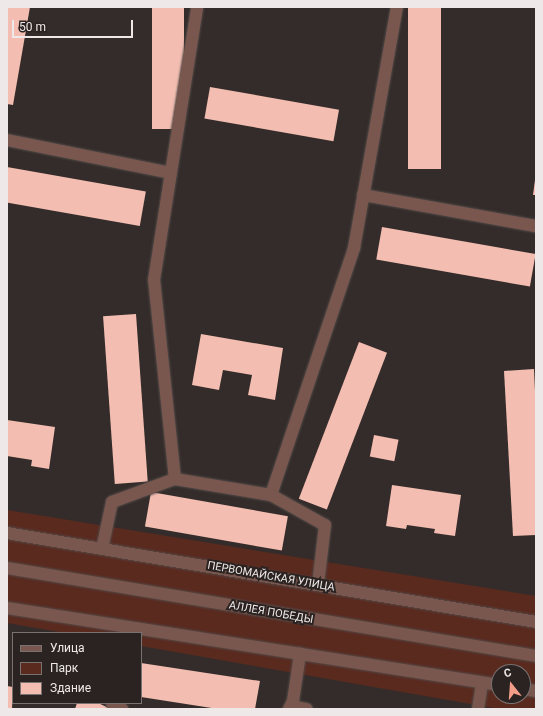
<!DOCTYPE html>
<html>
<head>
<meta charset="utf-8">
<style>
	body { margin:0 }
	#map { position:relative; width:543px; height:716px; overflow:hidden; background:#342c2a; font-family:Roboto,sans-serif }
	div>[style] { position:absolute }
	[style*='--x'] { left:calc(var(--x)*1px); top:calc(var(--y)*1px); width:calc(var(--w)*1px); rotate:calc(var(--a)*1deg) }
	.green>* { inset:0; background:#5a2a1f }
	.building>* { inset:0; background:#f3beb1; transform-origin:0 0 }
	.roads { filter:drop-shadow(0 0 1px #524a48) drop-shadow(0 0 1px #524a48) }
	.minor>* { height:12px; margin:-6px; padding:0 6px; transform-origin:6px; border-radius:6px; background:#79574e }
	span { translate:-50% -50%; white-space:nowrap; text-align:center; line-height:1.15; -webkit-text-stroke:4px #2a2321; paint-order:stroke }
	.street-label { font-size:11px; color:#eee9e8 }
	.frame { position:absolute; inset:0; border:8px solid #eee9e8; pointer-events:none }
	.legend { position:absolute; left:12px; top:632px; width:130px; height:72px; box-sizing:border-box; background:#2a2321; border:1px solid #787271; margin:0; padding:5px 7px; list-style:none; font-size:12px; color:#eee9e8 }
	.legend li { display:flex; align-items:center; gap:8px; height:20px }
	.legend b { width:20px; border:1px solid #787271 }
	.north { position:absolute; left:491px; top:664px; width:40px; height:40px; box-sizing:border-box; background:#2a2321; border:1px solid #787271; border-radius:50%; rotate:343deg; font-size:11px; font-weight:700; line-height:16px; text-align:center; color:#eee9e8 }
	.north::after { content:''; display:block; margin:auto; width:14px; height:18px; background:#f49e89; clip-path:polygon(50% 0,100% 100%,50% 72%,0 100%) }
	.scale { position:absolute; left:12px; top:20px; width:121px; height:18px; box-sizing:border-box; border:2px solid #eee9e8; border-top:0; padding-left:5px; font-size:12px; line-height:14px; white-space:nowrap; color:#eee9e8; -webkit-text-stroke:3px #2a2321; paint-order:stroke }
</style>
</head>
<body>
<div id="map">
	<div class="green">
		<div style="clip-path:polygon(evenodd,7px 510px,536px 596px,536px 709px,499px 709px,141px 646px,141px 633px,65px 633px,7px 623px,7px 510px,499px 672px,523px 672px,523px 696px,499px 696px,499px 672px)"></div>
	</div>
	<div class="building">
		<div style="clip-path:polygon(7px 7px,30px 7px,13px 105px,7px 104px)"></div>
		<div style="left:152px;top:7px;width:32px;height:122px"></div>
		<div style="left:408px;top:7px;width:33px;height:162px"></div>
		<div style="left:210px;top:87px;width:131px;height:32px;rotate:10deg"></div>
		<div style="left:7px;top:167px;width:141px;height:35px;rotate:10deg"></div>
		<div style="clip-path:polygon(535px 180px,536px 180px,536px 195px,533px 195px)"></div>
		<div style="left:382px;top:227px;width:156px;height:33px;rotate:10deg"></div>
		<div style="left:136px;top:314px;width:168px;height:33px;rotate:86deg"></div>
		<div style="clip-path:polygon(201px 334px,283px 348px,275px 400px,248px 395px,252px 375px,223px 370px,219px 390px,192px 385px)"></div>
		<div style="left:359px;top:342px;width:30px;height:168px;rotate:21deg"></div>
		<div style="clip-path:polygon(534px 369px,536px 413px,536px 535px,513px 536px,504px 371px)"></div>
		<div style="clip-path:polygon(7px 420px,55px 427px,49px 469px,31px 466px,32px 460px,7px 456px)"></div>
		<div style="left:374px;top:435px;width:25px;height:22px;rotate:11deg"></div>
		<div style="clip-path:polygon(392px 485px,461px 495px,455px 536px,434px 533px,435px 529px,407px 525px,406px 529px,386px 526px)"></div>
		<div style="left:151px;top:492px;width:139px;height:35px;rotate:10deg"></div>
		<div style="clip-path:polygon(141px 663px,260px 681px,255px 709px,218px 709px,141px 697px)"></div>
		<div style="clip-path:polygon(7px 686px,13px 687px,12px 709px,7px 709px)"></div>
		<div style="clip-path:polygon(77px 703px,98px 703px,109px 708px,108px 709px,75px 709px)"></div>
	</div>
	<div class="roads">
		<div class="minor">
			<div style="--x:7;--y:140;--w:167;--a:11.4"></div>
			<div style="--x:363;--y:195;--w:176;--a:10.2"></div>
			<div style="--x:175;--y:479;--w:200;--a:-96"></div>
			<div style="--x:154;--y:280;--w:276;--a:-81"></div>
			<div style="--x:271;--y:495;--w:261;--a:-71.4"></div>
			<div style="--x:354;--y:248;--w:245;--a:-79.9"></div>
			<div style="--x:7;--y:533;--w:536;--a:9.55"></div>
			<div style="--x:102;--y:549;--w:48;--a:-78"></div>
			<div style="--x:112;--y:502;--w:67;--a:-20.1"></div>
			<div style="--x:175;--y:479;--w:97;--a:9.5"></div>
			<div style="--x:271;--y:495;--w:62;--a:29.1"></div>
			<div style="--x:325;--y:525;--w:60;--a:96.7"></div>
			<div style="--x:7;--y:568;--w:536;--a:9.44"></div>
			<div style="--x:7;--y:608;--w:498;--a:8.9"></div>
			<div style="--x:523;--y:689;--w:13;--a:9"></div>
			<div style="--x:112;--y:703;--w:12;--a:31"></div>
			<div style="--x:291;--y:706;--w:16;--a:11"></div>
			<div style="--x:289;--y:709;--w:9;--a:-63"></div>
			<div style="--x:293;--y:701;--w:48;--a:-81.5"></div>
			<div style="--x:478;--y:709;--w:26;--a:-81"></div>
		</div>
	</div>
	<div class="street-label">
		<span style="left:271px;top:577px;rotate:10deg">ПЕРВОМАЙСКАЯ УЛИЦА</span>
		<span style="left:271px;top:613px;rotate:10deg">АЛЛЕЯ ПОБЕДЫ</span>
	</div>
	<div class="frame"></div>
	<ul class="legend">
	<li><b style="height:5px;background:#79574e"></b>Улица</li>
	<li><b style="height:11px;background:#5a2a1f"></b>Парк</li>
	<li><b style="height:11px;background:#f3beb1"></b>Здание</li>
	</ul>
	<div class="north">С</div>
	<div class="scale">50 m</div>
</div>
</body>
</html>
